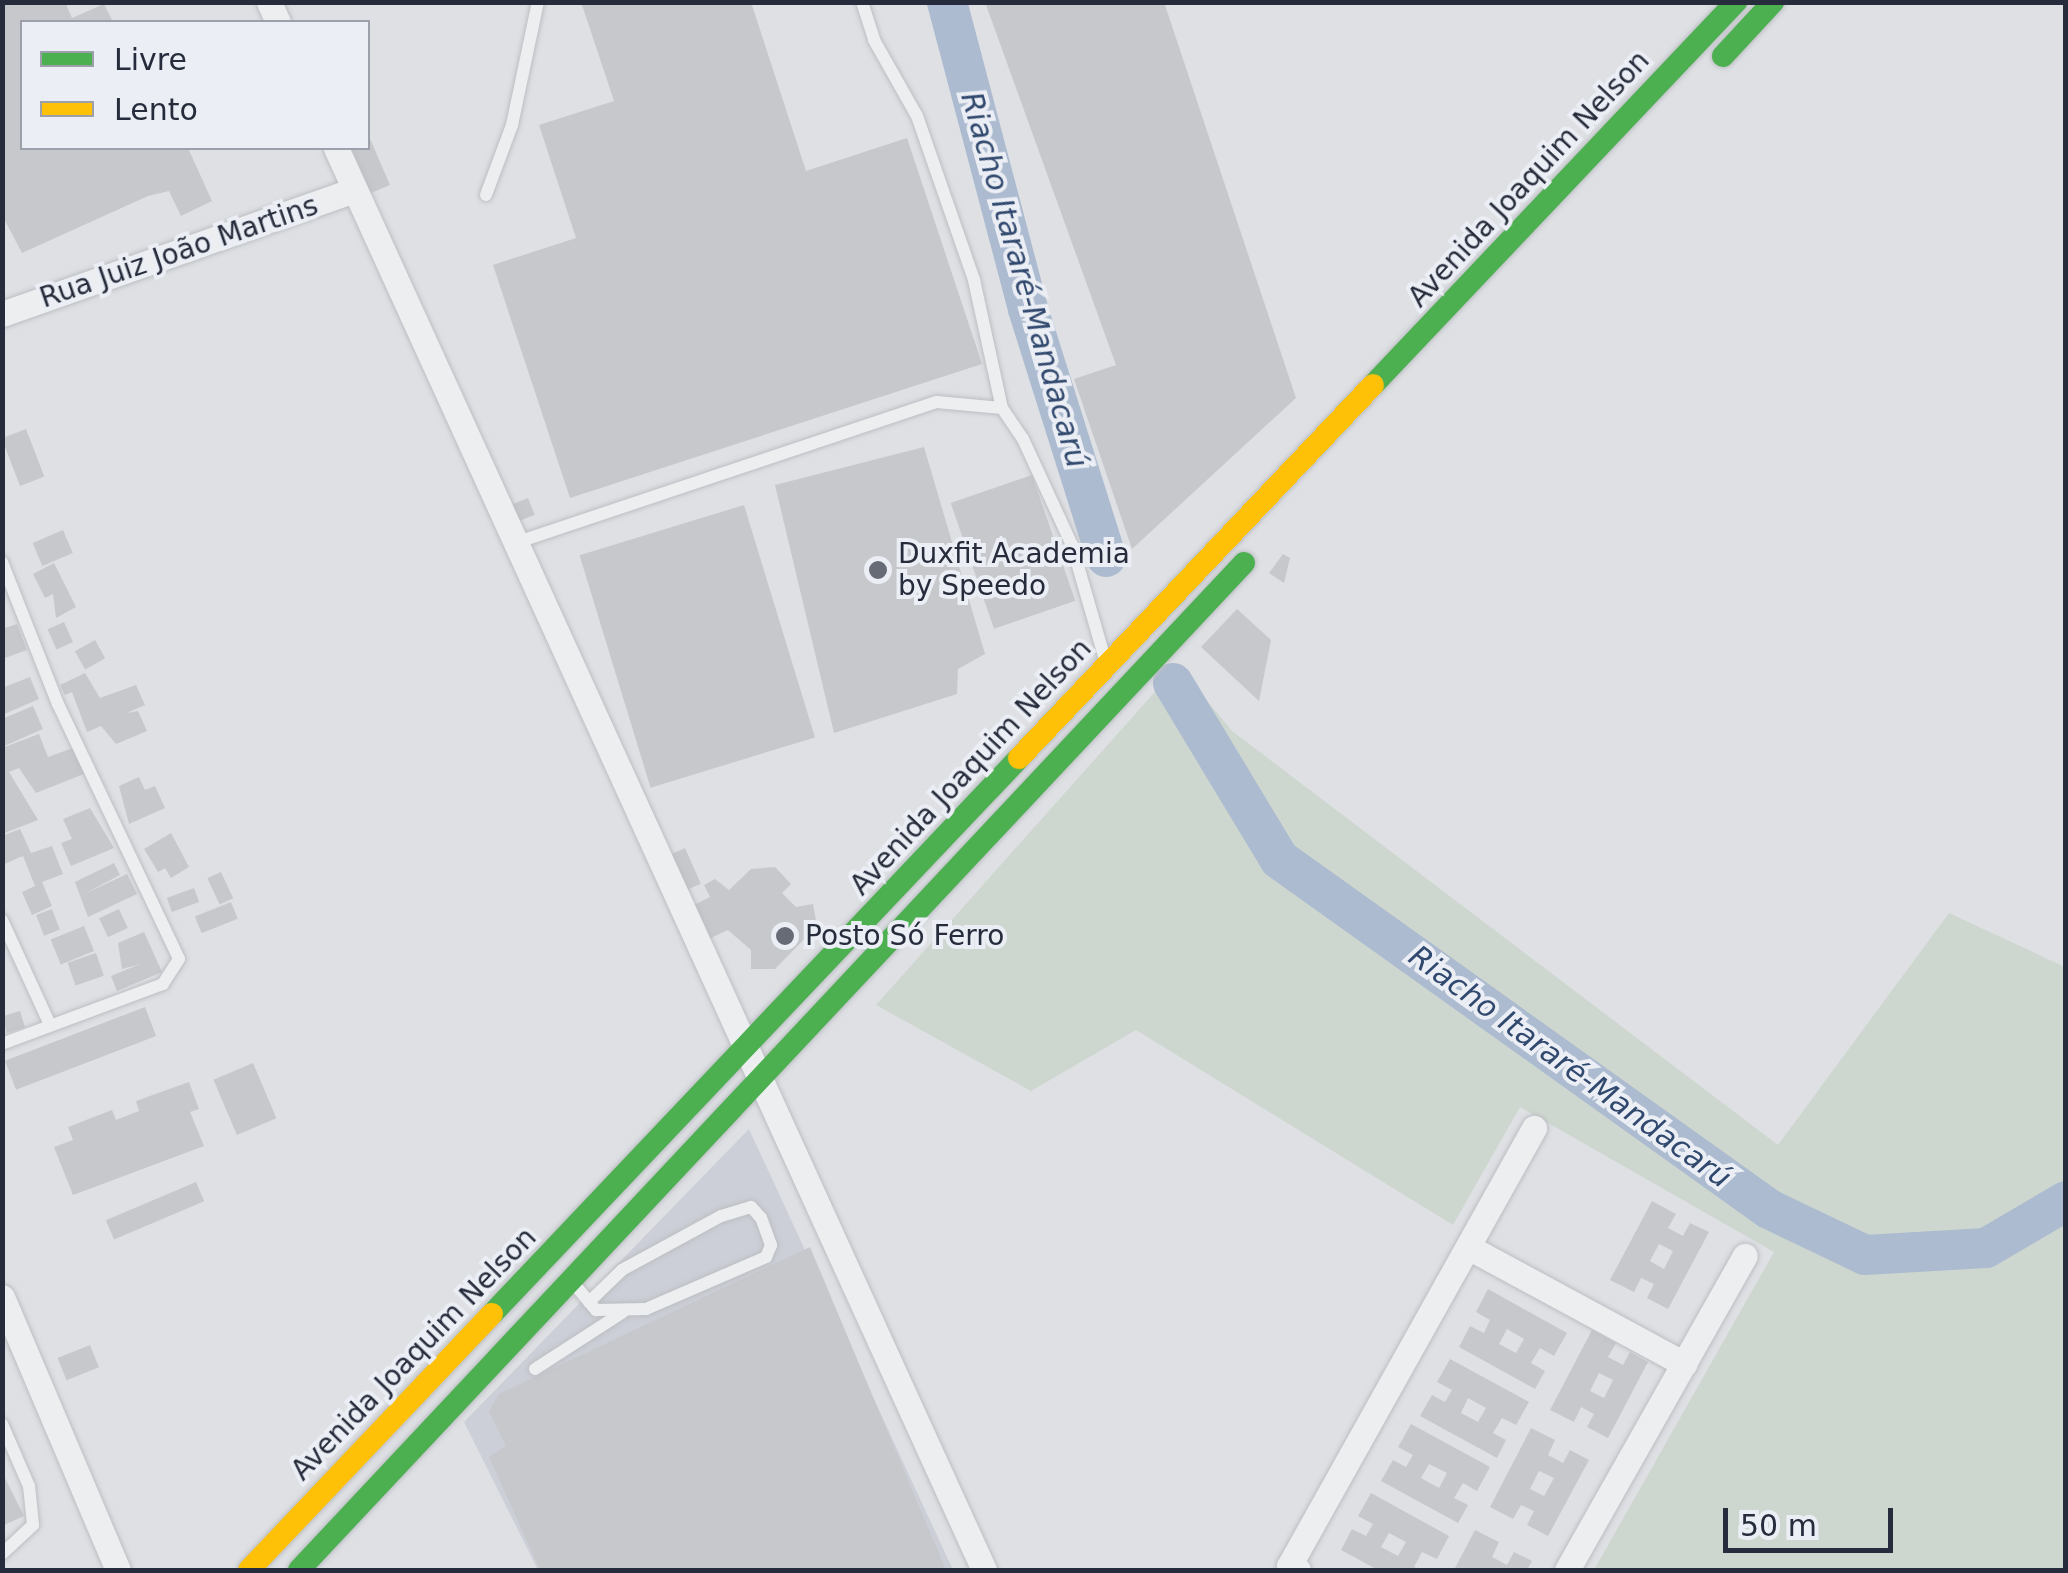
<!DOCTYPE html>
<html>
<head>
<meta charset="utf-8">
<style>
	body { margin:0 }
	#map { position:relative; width:2068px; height:1573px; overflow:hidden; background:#dee0e4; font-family:"DejaVu Sans",sans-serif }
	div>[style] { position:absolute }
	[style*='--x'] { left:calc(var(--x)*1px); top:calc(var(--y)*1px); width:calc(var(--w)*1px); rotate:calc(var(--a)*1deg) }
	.built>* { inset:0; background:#cccfd7 }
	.green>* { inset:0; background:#ced7cf }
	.river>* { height:40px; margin:-20px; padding:0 20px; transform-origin:20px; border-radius:20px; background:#acbbcf }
	.building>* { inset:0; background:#c6c8cc; transform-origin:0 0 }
	.roads { filter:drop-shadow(0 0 2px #bcbec2) drop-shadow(0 0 2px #bcbec2) }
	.lane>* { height:12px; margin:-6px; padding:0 6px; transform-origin:6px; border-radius:6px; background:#edeef0 }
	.street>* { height:25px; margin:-12.5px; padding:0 12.5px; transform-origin:12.5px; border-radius:12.5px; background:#edeef0 }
	.fast>* { height:22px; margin:-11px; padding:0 11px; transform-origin:11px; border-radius:11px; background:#4caf50 }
	.slow>* { height:22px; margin:-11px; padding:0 11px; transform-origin:11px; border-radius:11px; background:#ffc107 }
	.dots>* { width:28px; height:28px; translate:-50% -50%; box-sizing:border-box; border:5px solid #ebeef4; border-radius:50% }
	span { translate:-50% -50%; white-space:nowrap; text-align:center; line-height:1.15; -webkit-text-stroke:8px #ebeef4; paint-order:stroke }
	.street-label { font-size:28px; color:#262c3b }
	.poi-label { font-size:28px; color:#262c3b }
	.left { translate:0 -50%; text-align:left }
	.water-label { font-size:30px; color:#31496e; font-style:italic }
	.frame { position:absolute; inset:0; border:5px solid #262c3b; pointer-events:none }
	.legend { position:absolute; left:20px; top:20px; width:350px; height:130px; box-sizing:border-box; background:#ebeef4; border:2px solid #9ca0aa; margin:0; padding:12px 18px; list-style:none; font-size:30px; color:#262c3b }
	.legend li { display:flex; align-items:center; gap:20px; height:50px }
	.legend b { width:50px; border:2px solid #9ca0aa }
	.scale { position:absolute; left:1723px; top:1508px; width:170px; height:45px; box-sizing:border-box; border:5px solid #262c3b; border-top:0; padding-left:12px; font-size:30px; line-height:35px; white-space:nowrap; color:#262c3b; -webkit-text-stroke:8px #ebeef4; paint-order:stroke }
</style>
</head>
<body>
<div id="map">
	<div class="built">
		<div style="clip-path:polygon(749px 1129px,953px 1570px,538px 1570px,464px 1422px)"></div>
	</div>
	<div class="green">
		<div style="clip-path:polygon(1178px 666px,1232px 731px,1778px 1145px,1949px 913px,2065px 967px,2065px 1570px,1594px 1570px,1774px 1252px,1520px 1107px,1453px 1225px,1136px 1030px,1031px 1091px,876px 1005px)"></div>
	</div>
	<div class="river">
		<div style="--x:947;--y:2;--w:318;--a:75.2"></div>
		<div style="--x:1028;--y:309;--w:260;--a:72.5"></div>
		<div style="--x:1173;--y:683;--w:205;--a:58.9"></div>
		<div style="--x:1279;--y:859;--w:602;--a:35.54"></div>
		<div style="--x:1769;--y:1209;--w:106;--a:25.6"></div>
		<div style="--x:1865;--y:1255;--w:121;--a:-3.3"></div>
		<div style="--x:1986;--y:1248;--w:93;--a:-30.4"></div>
	</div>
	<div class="building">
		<div style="clip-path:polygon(2px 2px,65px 2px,72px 18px,104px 4px,113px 22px,22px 22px,22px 148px,188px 148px,212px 201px,181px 216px,169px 191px,148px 196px,22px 253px,2px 215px)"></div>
		<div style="clip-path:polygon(751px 2px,806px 171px,907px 138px,982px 364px,570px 498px,493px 265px,576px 238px,539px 125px,614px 101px,582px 5px)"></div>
		<div style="clip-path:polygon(985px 2px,1164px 2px,1296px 398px,1132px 549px,1074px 379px,1116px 365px)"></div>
		<div style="clip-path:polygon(368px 134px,390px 185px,371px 193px,351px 148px,368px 148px)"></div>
		<div style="left:26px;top:429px;width:51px;height:26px;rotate:69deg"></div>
		<div style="clip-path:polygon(924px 447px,985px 654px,958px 669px,957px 694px,834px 733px,775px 485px)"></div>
		<div style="left:1032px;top:475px;width:133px;height:86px;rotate:71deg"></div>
		<div style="left:528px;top:498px;width:18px;height:19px;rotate:68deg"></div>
		<div style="left:744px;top:505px;width:243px;height:172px;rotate:73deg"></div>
		<div style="left:63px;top:530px;width:25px;height:33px;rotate:67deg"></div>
		<div style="clip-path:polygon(1283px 554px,1290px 558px,1284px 583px,1269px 573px)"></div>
		<div style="clip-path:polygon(54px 563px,76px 607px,56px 618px,53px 594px,45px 598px,33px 574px)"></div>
		<div style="clip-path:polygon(1237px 609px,1271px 640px,1259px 701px,1201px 647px)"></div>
		<div style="left:64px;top:622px;width:22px;height:18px;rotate:66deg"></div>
		<div style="clip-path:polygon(17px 624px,27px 650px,2px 659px,2px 629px)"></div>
		<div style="left:95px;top:640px;width:21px;height:23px;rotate:61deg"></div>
		<div style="clip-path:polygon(85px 673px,100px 698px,136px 685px,145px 705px,127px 713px,138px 711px,147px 731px,116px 744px,101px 726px,87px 732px,72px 692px,65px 695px,60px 685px)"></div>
		<div style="clip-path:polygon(30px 677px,39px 699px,2px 715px,2px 688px)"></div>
		<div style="clip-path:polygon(33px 706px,43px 729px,2px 747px,2px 719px)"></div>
		<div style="clip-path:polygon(39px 734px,48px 757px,73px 748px,84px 774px,36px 793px,19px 768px,9px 772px,38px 820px,2px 834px,2px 748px)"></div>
		<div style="clip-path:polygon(139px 777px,145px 790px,155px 786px,165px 808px,129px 824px,119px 786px)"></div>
		<div style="clip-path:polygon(90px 808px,114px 848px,71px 866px,61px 843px,72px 839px,63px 819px)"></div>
		<div style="clip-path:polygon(20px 829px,31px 853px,52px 846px,63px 874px,42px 882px,52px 906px,32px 915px,22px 892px,35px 886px,23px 856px,2px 865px,2px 836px)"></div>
		<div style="clip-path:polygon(171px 833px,189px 867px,171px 878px,165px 868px,158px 872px,144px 849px)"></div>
		<div style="left:685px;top:848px;width:39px;height:22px;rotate:66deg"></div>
		<div style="clip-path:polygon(114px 863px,120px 875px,84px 894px,127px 874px,137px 894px,88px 917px,75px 882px)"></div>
		<div style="clip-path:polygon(775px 867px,791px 884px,782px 893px,796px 907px,813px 904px,817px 926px,775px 969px,751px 969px,751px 950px,728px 930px,704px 941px,688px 908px,710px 897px,704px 885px,715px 879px,729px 890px,751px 869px)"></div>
		<div style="left:221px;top:872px;width:29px;height:15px;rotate:65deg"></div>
		<div style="left:194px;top:888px;width:15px;height:29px;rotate:70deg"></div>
		<div style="left:231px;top:902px;width:18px;height:39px;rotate:68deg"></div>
		<div style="left:52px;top:909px;width:22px;height:17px;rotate:69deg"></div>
		<div style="left:119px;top:909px;width:21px;height:22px;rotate:65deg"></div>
		<div style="left:84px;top:926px;width:27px;height:36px;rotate:68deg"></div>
		<div style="clip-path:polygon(144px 932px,162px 972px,117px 991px,111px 976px,140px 964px,122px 969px,118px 943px)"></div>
		<div style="left:96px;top:953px;width:24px;height:30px;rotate:71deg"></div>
		<div style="left:145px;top:1007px;width:31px;height:150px;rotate:69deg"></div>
		<div style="left:20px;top:1011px;width:17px;height:19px;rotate:73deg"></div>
		<div style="left:253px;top:1063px;width:60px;height:43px;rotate:67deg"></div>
		<div style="clip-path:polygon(189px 1082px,199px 1109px,190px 1112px,204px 1146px,73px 1195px,54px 1147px,73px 1140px,68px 1127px,112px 1110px,116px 1120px,139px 1111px,136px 1101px)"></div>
		<div style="left:196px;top:1182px;width:21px;height:98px;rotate:67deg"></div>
		<div style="clip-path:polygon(evenodd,1652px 1201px,1676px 1214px,1668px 1228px,1683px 1236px,1690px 1223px,1709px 1232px,1668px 1309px,1647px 1298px,1654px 1284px,1641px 1278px,1634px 1292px,1610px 1280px,1652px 1201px,1659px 1244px,1673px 1251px,1664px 1269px,1650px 1261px,1659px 1244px)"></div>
		<div style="clip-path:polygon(810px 1247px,945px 1568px,540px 1570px,489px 1457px,506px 1446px,489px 1411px,499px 1394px)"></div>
		<div style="clip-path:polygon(evenodd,1488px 1289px,1567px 1333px,1554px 1356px,1540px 1348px,1531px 1363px,1545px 1371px,1535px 1389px,1459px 1347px,1470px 1326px,1484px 1333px,1490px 1320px,1476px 1312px,1488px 1289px,1507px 1329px,1524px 1339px,1516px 1353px,1499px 1344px,1507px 1329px)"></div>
		<div style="clip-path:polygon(evenodd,1592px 1330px,1616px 1343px,1608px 1357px,1623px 1365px,1630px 1352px,1648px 1362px,1608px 1438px,1587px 1427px,1594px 1414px,1581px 1407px,1574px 1422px,1550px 1410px,1592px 1330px,1599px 1373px,1613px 1380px,1604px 1398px,1590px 1391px,1599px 1373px)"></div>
		<div style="left:90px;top:1345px;width:24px;height:35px;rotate:68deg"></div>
		<div style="clip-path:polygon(evenodd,1450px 1359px,1529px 1402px,1516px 1425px,1502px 1418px,1493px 1433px,1506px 1440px,1497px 1458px,1420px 1416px,1432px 1395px,1445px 1402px,1452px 1390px,1437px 1382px,1450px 1359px,1468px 1398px,1486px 1408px,1478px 1422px,1461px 1413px,1468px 1398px)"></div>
		<div style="clip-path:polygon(evenodd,1411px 1424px,1490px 1467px,1477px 1491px,1463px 1483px,1454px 1498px,1468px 1505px,1458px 1523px,1381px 1481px,1393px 1460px,1406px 1467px,1413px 1455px,1398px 1447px,1411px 1424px,1429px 1464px,1447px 1473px,1439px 1488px,1421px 1478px,1429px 1464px)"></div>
		<div style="clip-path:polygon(evenodd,1531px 1428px,1555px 1440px,1548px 1455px,1563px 1463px,1570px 1450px,1589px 1460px,1548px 1536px,1527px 1525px,1534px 1511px,1521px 1505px,1513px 1519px,1490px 1507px,1531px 1428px,1539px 1471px,1554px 1478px,1544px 1496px,1530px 1489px,1539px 1471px)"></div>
		<div style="clip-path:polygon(2px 1472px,24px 1516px,2px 1526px)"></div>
		<div style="clip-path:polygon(evenodd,1371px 1493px,1449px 1536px,1437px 1559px,1422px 1552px,1414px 1567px,1421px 1570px,1378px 1570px,1341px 1550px,1352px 1529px,1366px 1536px,1373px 1524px,1358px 1516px,1371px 1493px,1389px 1533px,1406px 1542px,1398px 1556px,1381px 1547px,1389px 1533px)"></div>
		<div style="clip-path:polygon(1475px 1530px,1499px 1542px,1492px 1557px,1507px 1565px,1514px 1552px,1532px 1561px,1527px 1570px,1454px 1570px)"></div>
	</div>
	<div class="roads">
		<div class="lane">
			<div style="--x:862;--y:2;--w:40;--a:72"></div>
			<div style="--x:874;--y:40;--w:87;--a:60.5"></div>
			<div style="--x:917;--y:116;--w:174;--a:70.8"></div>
			<div style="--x:974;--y:280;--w:131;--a:77.7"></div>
			<div style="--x:486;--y:195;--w:75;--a:-69.6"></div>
			<div style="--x:512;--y:125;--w:126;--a:-78.1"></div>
			<div style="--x:515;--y:543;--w:445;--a:-18.5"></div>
			<div style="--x:937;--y:402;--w:65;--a:5.3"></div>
			<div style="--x:1002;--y:408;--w:37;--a:56"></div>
			<div style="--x:1023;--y:439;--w:117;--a:65.2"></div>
			<div style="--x:1072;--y:545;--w:116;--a:73.9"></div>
			<div style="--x:2;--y:562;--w:153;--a:68.5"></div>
			<div style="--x:58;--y:704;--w:282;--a:64.6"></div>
			<div style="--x:179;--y:959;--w:30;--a:123"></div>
			<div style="--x:163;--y:984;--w:172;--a:159.6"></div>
			<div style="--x:2;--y:920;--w:115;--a:65.4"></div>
			<div style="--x:575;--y:1285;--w:33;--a:50"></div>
			<div style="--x:596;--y:1310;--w:50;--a:-1.1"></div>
			<div style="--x:646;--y:1309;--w:131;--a:-23.4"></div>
			<div style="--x:766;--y:1257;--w:13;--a:-67"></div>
			<div style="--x:771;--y:1245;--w:29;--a:-110"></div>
			<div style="--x:761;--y:1218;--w:15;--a:-132"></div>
			<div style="--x:751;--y:1207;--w:31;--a:163"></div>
			<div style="--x:721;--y:1216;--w:113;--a:151.4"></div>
			<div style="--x:622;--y:1270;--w:46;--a:135.9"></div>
			<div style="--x:535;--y:1369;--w:105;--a:-32.9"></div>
			<div style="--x:2;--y:1424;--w:68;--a:66.5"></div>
			<div style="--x:29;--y:1486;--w:39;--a:84"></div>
			<div style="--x:33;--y:1525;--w:42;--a:136.9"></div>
		</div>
		<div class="street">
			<div style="--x:269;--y:2;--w:22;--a:66"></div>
			<div style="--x:336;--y:148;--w:1563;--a:65.5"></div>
			<div style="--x:2;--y:314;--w:374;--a:-19.4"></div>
			<div style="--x:1468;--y:1247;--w:246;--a:28.4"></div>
			<div style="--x:2;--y:1297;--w:297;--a:67"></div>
			<div style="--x:1298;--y:1570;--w:10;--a:-156"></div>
			<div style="--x:1289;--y:1566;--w:502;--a:-60.78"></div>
			<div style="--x:1567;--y:1570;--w:361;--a:-60.5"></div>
		</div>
		<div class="fast">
			<div style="--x:1723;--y:56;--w:74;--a:-47.2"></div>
			<div style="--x:1373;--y:385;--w:528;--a:-46.54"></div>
			<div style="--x:492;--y:1314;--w:766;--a:-46.53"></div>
			<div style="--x:299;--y:1570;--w:1381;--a:-46.82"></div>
		</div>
		<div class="slow">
			<div style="--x:1019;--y:758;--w:514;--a:-46.5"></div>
			<div style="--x:249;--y:1570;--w:353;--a:-46.5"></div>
		</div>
	</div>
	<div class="dots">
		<div style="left:878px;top:570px;background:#666b76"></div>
		<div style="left:785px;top:936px;background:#666b76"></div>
	</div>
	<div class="street-label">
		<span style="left:1529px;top:179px;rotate:-47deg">Avenida Joaquim Nelson</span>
		<span style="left:179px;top:252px;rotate:-19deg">Rua Juiz João Martins</span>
		<span style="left:971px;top:767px;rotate:-47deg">Avenida Joaquim Nelson</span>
		<span style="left:414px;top:1354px;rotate:-46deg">Avenida Joaquim Nelson</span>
	</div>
	<div class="poi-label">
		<span class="left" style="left:898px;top:570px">Duxfit Academia<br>by Speedo</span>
		<span class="left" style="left:805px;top:936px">Posto Só Ferro</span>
	</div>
	<div class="water-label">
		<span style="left:1024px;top:280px;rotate:74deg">Riacho Itararé-Mandacarú</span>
		<span style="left:1570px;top:1067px;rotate:36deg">Riacho Itararé-Mandacarú</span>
	</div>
	<div class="frame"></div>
	<ul class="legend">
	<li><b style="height:12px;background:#4caf50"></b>Livre</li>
	<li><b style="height:12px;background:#ffc107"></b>Lento</li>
	</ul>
	<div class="scale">50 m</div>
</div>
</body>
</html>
